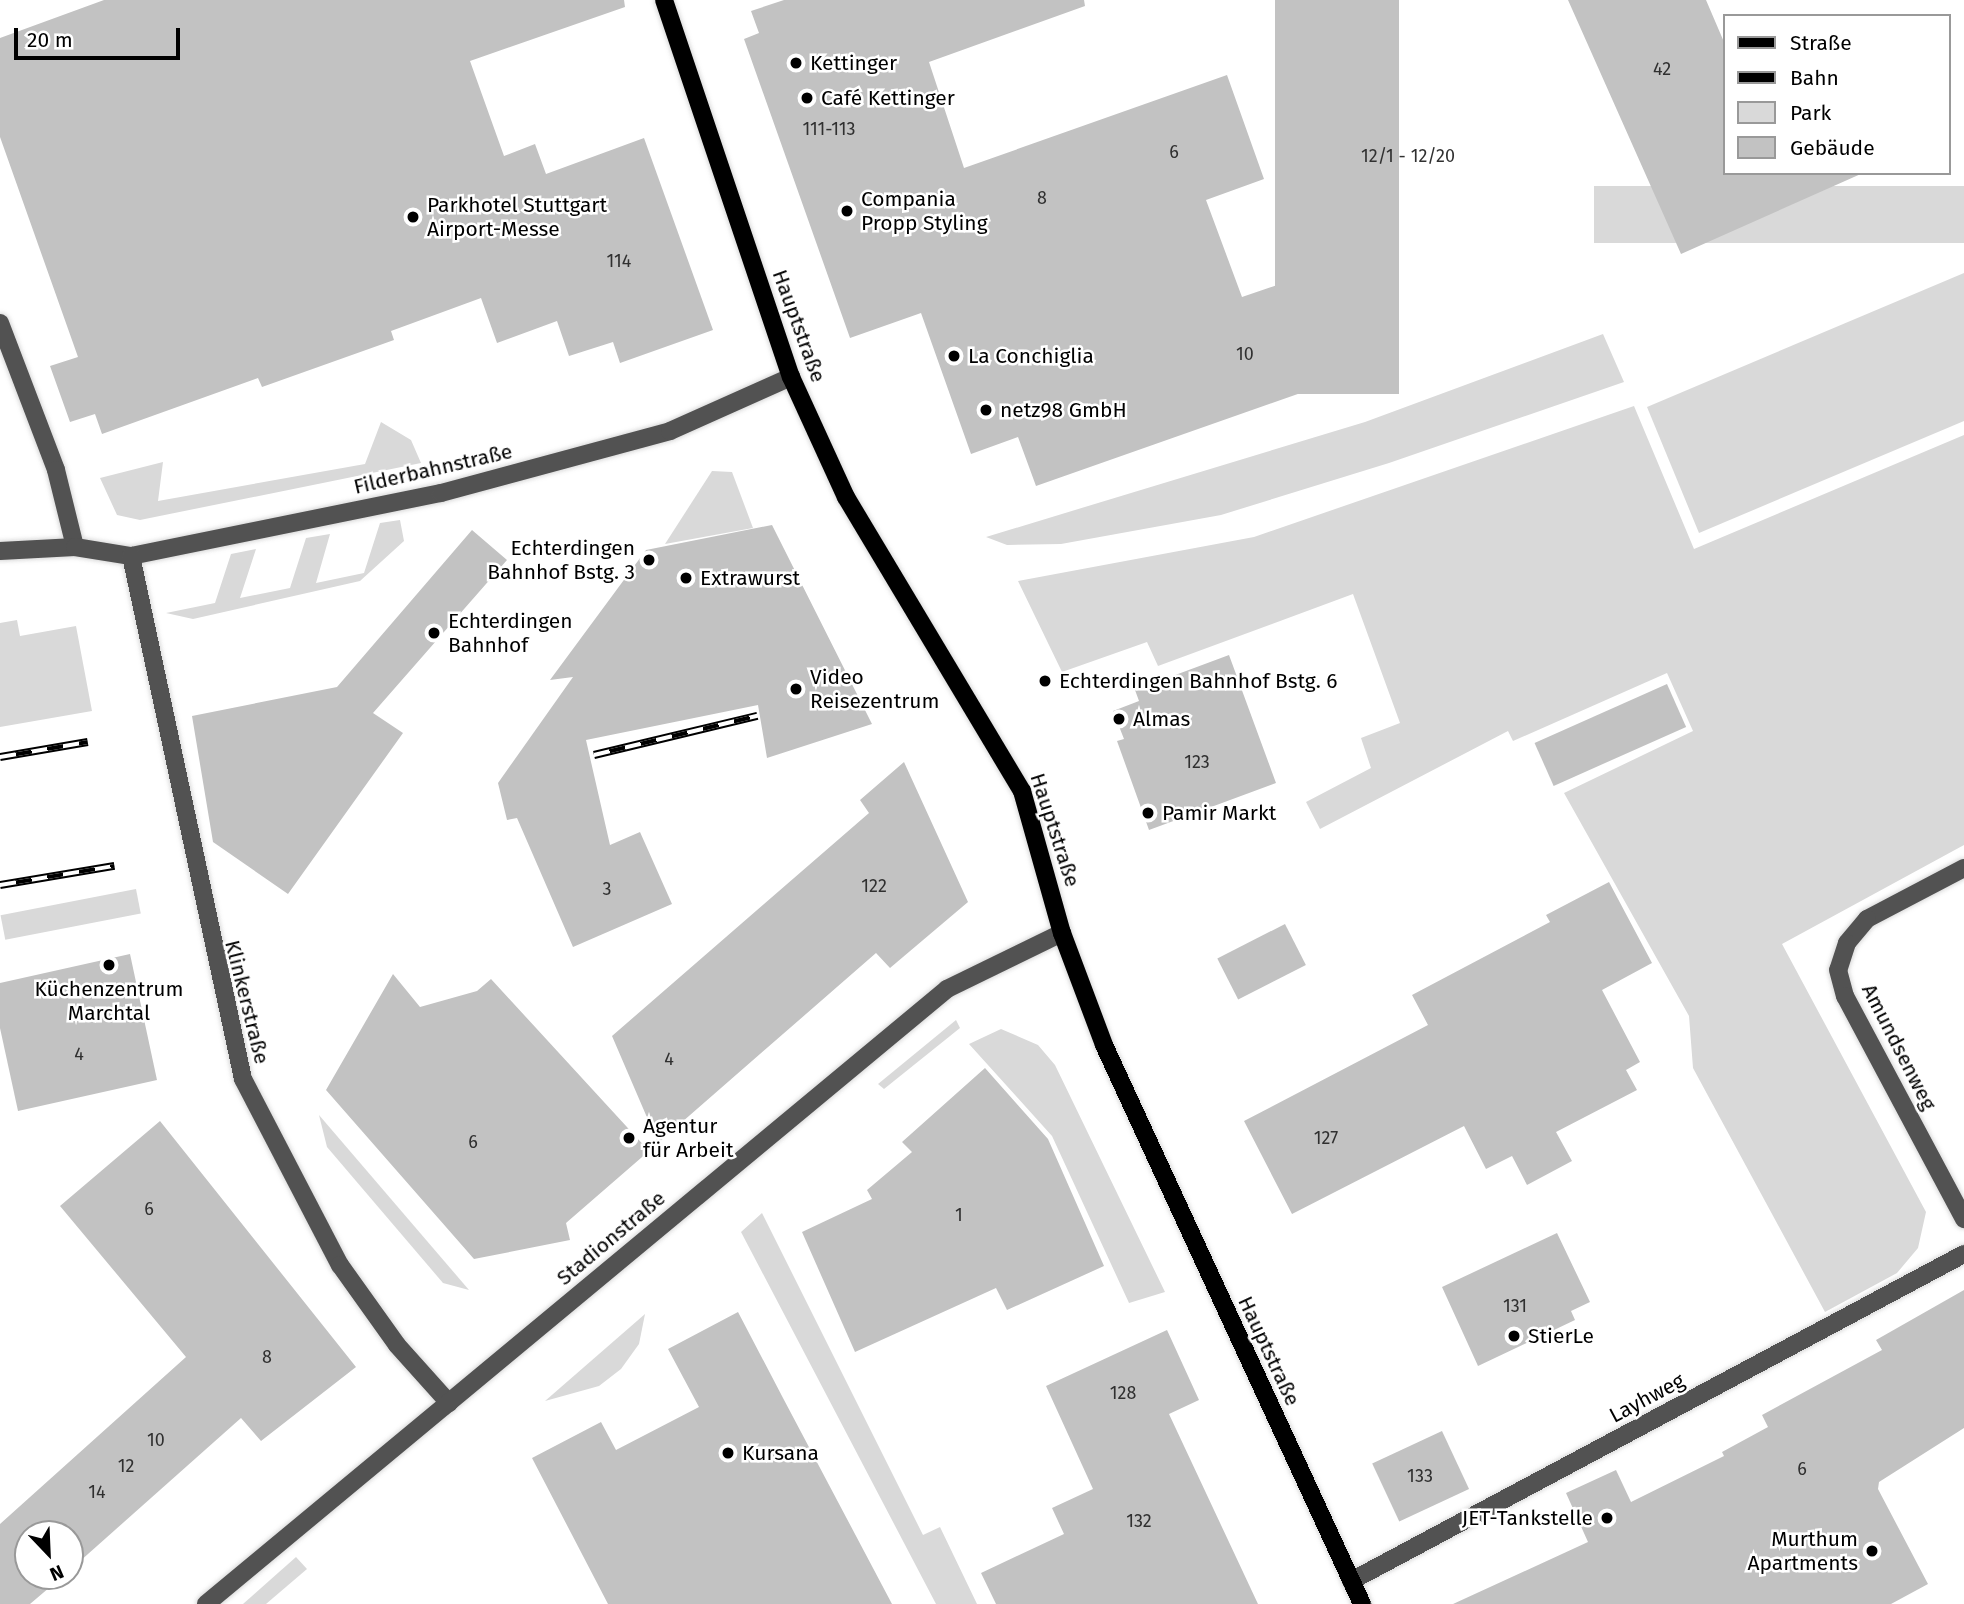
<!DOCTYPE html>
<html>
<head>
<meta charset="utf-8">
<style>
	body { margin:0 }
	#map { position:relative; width:1964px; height:1604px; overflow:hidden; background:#fff; font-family:"Fira Sans",sans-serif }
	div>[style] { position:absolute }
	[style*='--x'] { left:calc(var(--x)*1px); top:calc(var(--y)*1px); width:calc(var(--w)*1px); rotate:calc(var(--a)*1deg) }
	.green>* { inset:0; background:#d9d9d9; transform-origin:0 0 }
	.building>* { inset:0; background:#c2c2c2; transform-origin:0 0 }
	.roads { filter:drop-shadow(0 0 2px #dbdbdb) drop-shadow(0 0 2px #dbdbdb) }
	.minor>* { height:18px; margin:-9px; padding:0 9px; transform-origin:9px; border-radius:9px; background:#525252 }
	.major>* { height:18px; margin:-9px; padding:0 9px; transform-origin:9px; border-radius:9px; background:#000 }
	.rail>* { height:8px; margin-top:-4px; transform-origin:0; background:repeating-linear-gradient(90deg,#fff 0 16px,#000 0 32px); box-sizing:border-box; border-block:2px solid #000 }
	.dots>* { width:19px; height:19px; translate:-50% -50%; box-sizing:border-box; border:4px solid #fff; border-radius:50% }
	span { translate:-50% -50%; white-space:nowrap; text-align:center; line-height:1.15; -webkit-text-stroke:5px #fff; paint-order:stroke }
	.number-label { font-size:18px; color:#303030 }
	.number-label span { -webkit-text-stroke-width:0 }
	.poi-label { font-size:21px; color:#000 }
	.left { translate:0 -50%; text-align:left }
	.right { translate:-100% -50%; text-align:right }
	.street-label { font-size:21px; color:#000 }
	.legend { position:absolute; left:1723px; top:14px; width:228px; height:161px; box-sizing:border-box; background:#fff; border:2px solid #999; margin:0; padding:9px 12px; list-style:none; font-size:21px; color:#000 }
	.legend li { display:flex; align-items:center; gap:14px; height:35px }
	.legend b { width:35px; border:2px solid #999 }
	.north { position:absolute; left:14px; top:1520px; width:70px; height:70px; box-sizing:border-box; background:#fff; border:2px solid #999; border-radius:50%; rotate:157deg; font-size:19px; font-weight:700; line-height:28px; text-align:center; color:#000 }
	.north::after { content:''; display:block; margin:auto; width:24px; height:32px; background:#000; clip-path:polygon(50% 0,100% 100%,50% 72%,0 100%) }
	.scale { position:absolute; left:14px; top:28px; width:166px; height:32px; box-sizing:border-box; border:4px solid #000; border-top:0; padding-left:9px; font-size:21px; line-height:24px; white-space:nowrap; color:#000; -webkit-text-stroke:5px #fff; paint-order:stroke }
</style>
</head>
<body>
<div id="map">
	<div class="green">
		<div style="left:1964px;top:186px;width:57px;height:370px;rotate:90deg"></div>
		<div style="clip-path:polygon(1964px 273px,1964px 421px,1699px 533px,1647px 407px)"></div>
		<div style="clip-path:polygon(1603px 334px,1624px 382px,1389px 463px,1221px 515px,1061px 544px,1007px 545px,986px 537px,1365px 422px)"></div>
		<div style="clip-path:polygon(1634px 406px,1694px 549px,1964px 435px,1964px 845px,1782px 944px,1926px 1212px,1918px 1248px,1897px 1273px,1825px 1312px,1693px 1068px,1689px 1016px,1564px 793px,1693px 731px,1667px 673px,1513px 741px,1508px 731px,1320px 829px,1306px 802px,1371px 768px,1361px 738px,1400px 723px,1353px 594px,1158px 666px,1147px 642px,1062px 672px,1018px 581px,1254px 537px)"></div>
		<div style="clip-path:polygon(381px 422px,411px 440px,421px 463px,140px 520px,117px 515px,100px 478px,163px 462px,158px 501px,365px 464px)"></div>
		<div style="clip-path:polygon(712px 471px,732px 472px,753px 528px,665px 544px)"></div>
		<div style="clip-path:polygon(400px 520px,404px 541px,360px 581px,193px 619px,166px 613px,215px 603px,231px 554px,256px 549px,240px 598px,290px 588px,306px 538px,330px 534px,316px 583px,364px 573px,380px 523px)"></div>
		<div style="clip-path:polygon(17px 620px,20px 636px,76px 626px,92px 711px,0 727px,0 623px)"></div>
		<div style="left:136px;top:889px;width:25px;height:138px;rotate:79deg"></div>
		<div style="clip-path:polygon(956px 1020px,960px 1028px,884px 1089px,878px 1084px)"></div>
		<div style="clip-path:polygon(1001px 1029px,1038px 1045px,1055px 1065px,1165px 1292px,1129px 1303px,1052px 1136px,969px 1044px)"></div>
		<div style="clip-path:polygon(319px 1115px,469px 1290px,443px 1283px,327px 1147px)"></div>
		<div style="clip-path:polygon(762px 1213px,923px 1535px,940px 1527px,977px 1604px,936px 1604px,741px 1232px)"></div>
		<div style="clip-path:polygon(645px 1314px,639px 1344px,621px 1369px,599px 1386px,545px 1401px)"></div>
		<div style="clip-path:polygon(296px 1557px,307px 1569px,266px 1604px,243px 1604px)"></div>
	</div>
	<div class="building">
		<div style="clip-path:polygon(104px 0,624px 0,625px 7px,470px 61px,504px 156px,535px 144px,546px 174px,644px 138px,713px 330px,620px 363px,613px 342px,569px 356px,557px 321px,497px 343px,481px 298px,391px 331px,394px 340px,262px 387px,258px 378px,102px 434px,95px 414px,70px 422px,50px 366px,78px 357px,0 137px,0 38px)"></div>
		<div style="clip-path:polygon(784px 0,1084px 0,1085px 6px,929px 62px,964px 168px,1227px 75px,1264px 179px,1206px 200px,1242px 297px,1295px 279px,1332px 382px,1036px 486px,1018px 437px,971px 454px,921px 313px,850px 338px,744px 39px,759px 33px,751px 11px)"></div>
		<div style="left:1275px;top:0;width:124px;height:394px"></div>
		<div style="clip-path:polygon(1568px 0,1706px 0,1724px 42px,1724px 173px,1863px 173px,1681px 254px)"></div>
		<div style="clip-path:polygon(772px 525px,872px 724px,767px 758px,758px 705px,586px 740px,610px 845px,640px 832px,672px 904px,573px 947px,517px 818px,507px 820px,498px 783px,573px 677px,550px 680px,646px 550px)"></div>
		<div style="clip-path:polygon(472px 530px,507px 560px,373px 713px,403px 733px,288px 894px,213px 842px,192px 716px,337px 687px)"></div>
		<div style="clip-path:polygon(1229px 655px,1276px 783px,1149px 830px,1117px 741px,1124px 739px,1113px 711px,1139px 701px,1135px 690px)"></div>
		<div style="left:1667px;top:684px;width:47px;height:145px;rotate:66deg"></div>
		<div style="clip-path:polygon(904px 762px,968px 902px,890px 968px,876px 953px,658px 1143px,612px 1036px,869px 813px,860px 800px)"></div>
		<div style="clip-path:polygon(1609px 882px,1652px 963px,1602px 990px,1640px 1062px,1626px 1070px,1637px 1090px,1556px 1132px,1572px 1161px,1527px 1185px,1512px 1156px,1486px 1169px,1464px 1126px,1292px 1214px,1244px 1121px,1428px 1025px,1412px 995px,1550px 922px,1546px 915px)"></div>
		<div style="left:1285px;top:924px;width:46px;height:76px;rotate:63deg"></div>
		<div style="clip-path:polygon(130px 954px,157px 1080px,18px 1111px,0 1028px,0 983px)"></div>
		<div style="clip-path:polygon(393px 974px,420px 1007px,477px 991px,491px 979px,649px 1151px,566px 1223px,570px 1240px,474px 1259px,326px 1090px)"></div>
		<div style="clip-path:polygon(985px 1068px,1048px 1139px,1104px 1266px,1007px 1310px,996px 1288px,855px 1352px,802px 1232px,872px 1199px,867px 1190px,912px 1152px,902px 1142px)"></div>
		<div style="clip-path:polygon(160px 1121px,356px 1367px,261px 1441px,241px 1418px,70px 1570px,70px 1534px,28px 1534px,28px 1576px,63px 1576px,30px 1604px,0 1604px,0 1524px,186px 1357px,60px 1206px)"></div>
		<div style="clip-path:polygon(1557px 1233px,1590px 1302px,1571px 1311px,1575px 1320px,1478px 1366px,1442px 1287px)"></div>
		<div style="clip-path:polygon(1964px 1290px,1964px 1428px,1879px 1482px,1878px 1489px,1928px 1584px,1891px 1604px,1453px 1604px,1588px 1542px,1566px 1493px,1616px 1470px,1631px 1502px,1724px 1456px,1722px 1452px,1768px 1427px,1762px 1415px,1882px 1350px,1876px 1340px)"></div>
		<div style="clip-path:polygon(738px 1312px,783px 1398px,892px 1604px,608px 1604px,532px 1458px,601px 1422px,616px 1450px,699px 1407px,668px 1349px)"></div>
		<div style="clip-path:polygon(1167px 1330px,1199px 1400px,1169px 1414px,1258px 1604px,996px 1604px,981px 1573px,1064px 1534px,1052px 1508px,1093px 1489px,1046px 1386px)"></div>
		<div style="left:1442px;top:1431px;width:64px;height:77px;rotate:65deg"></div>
	</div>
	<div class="roads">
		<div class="minor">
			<div style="--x:0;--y:323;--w:157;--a:69.1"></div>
			<div style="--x:56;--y:470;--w:79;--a:76.1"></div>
			<div style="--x:0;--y:551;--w:75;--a:-3.1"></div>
			<div style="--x:75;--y:547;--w:57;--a:9.1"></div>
			<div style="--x:131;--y:556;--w:316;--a:-11.5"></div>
			<div style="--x:441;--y:493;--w:237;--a:-15.1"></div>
			<div style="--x:670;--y:431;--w:133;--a:-24.1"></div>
			<div style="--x:131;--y:556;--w:535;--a:77.91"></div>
			<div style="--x:243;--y:1079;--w:210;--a:62.5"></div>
			<div style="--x:340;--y:1265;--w:98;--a:54.5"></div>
			<div style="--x:397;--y:1345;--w:78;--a:48.1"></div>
			<div style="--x:1964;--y:868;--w:110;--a:152.3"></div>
			<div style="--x:1867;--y:919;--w:31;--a:130"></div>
			<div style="--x:1847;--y:943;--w:28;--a:108"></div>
			<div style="--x:1838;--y:970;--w:27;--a:75"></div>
			<div style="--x:1845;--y:996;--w:253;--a:61.9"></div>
			<div style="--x:1351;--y:1581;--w:695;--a:-28.08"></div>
			<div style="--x:206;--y:1604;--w:963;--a:-39.69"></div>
			<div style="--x:947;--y:989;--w:128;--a:-26"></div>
		</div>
		<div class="major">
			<div style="--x:664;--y:0;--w:398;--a:71.4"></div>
			<div style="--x:791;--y:377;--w:132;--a:65.4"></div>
			<div style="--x:846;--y:497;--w:343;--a:59.1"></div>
			<div style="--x:1022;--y:791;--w:148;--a:74.3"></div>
			<div style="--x:1062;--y:933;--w:120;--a:69.4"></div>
			<div style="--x:1104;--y:1045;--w:616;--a:65.22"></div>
		</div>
	</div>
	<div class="rail">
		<div style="--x:594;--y:755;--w:168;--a:-13.5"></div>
		<div style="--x:0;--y:757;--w:89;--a:-9.7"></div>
		<div style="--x:0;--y:885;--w:116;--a:-9.5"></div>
	</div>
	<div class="dots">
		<div style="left:796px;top:63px;background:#000"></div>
		<div style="left:807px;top:98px;background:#000"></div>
		<div style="left:847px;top:211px;background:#000"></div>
		<div style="left:413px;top:217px;background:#000"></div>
		<div style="left:954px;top:356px;background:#000"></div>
		<div style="left:986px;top:410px;background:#000"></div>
		<div style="left:649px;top:560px;background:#000"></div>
		<div style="left:686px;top:578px;background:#000"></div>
		<div style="left:434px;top:633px;background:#000"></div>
		<div style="left:1045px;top:681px;background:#000"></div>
		<div style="left:796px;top:689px;background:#000"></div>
		<div style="left:1119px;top:719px;background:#000"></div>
		<div style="left:1148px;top:813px;background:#000"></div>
		<div style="left:109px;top:965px;background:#000"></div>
		<div style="left:629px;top:1138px;background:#000"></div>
		<div style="left:1514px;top:1336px;background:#000"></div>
		<div style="left:728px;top:1453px;background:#000"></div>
		<div style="left:1607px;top:1518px;background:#000"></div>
		<div style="left:1872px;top:1551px;background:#000"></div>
	</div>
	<div class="number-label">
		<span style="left:1662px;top:69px">42</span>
		<span style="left:829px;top:129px">111-113</span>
		<span style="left:1174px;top:152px">6</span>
		<span style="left:1408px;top:156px">12/1 - 12/20</span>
		<span style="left:1042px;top:198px">8</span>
		<span style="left:619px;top:261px">114</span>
		<span style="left:1245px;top:354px">10</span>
		<span style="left:1197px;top:762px">123</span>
		<span style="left:874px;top:886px">122</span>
		<span style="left:607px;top:889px">3</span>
		<span style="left:79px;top:1054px">4</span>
		<span style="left:669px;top:1059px">4</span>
		<span style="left:1326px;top:1138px">127</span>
		<span style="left:473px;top:1142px">6</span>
		<span style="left:149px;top:1209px">6</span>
		<span style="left:959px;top:1215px">1</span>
		<span style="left:1515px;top:1306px">131</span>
		<span style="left:267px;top:1357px">8</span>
		<span style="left:1123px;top:1393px">128</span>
		<span style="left:156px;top:1440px">10</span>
		<span style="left:126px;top:1466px">12</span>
		<span style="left:1802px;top:1469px">6</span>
		<span style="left:1420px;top:1476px">133</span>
		<span style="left:97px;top:1492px">14</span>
		<span style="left:1139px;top:1521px">132</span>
	</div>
	<div class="poi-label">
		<span class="left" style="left:810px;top:63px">Kettinger</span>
		<span class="left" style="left:821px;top:98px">Café Kettinger</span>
		<span class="left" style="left:861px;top:211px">Compania<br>Propp Styling</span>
		<span class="left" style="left:427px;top:217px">Parkhotel Stuttgart<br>Airport-Messe</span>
		<span class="left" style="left:968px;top:356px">La Conchiglia</span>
		<span class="left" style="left:1000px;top:410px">netz98 GmbH</span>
		<span class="right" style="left:635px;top:560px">Echterdingen<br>Bahnhof Bstg. 3</span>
		<span class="left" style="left:700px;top:578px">Extrawurst</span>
		<span class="left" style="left:448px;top:633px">Echterdingen<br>Bahnhof</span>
		<span class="left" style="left:810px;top:689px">Video<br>Reisezentrum</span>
		<span class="left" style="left:1059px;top:681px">Echterdingen Bahnhof Bstg. 6</span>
		<span class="left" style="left:1133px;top:719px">Almas</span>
		<span class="left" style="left:1162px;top:813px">Pamir Markt</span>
		<span style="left:109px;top:1001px">Küchenzentrum<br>Marchtal</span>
		<span class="left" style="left:643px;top:1138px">Agentur<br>für Arbeit</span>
		<span class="left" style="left:1528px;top:1336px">StierLe</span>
		<span class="left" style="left:742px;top:1453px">Kursana</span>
		<span class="right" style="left:1593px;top:1518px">JET-Tankstelle</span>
		<span class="right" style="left:1858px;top:1551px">Murthum<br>Apartments</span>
	</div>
	<div class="street-label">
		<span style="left:799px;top:326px;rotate:70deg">Hauptstraße</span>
		<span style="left:433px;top:469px;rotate:-13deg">Filderbahnstraße</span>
		<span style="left:1055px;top:830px;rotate:72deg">Hauptstraße</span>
		<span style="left:247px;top:1002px;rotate:76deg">Klinkerstraße</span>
		<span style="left:1899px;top:1047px;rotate:63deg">Amundsenweg</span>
		<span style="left:611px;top:1238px;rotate:-40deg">Stadionstraße</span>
		<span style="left:1269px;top:1351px;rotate:65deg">Hauptstraße</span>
		<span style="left:1647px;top:1398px;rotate:-28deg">Layhweg</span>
	</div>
	<ul class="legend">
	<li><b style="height:9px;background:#000"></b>Straße</li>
	<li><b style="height:9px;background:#000"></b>Bahn</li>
	<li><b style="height:19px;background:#d9d9d9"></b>Park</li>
	<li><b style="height:19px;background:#c2c2c2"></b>Gebäude</li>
	</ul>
	<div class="north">N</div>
	<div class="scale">20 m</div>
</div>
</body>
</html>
